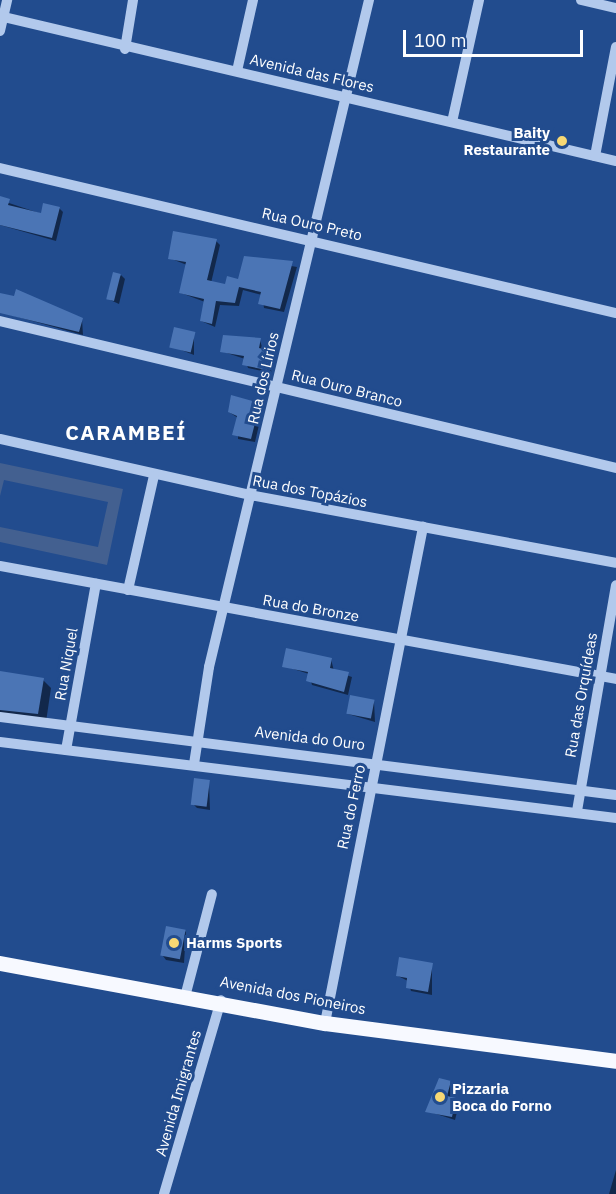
<!DOCTYPE html>
<html>
<head>
<meta charset="utf-8">
<style>
	body { margin:0 }
	#map { position:relative; width:616px; height:1194px; overflow:hidden; background:#224c8e; font-family:"IBM Plex Sans",sans-serif }
	div>[style] { position:absolute }
	[style*='--x'] { left:calc(var(--x)*1px); top:calc(var(--y)*1px); width:calc(var(--w)*1px); rotate:calc(var(--a)*1deg) }
	.water>* { inset:0; background:#436090 }
	.shadow>* { inset:0; background:#0007 }
	.building>* { inset:0; background:#4b75b5; transform-origin:0 0 }
	.minor>* { height:10px; margin:-5px; padding:0 5px; transform-origin:5px; border-radius:5px; background:#b2c9ec }
	.major>* { height:15px; margin:-7.5px; padding:0 7.5px; transform-origin:7.5px; border-radius:7.5px; background:#f7f9ff }
	.dots>* { width:16px; height:16px; translate:-50% -50%; box-sizing:border-box; border:3px solid #224c8e; border-radius:50% }
	span { translate:-50% -50%; white-space:nowrap; text-align:center; line-height:1.15; -webkit-text-stroke:6px #224c8e; paint-order:stroke }
	.street-label { font-size:15px; color:#fff }
	.poi-label { font-size:15px; color:#fff; font-weight:700 }
	.right { translate:-100% -50%; text-align:right }
	.left { translate:0 -50%; text-align:left }
	.district-label { font-size:21px; color:#fff; font-weight:700; letter-spacing:1.5px }
	.scale { position:absolute; left:403px; top:30px; width:180px; height:27px; box-sizing:border-box; border:3px solid #fff; border-top:0; padding-left:8px; font-size:18px; line-height:21px; white-space:nowrap; color:#fff; -webkit-text-stroke:4px #224c8e; paint-order:stroke }
</style>
</head>
<body>
<div id="map">
	<div class="water">
		<div style="clip-path:polygon(0 463px,123px 489px,107px 565px,0 542px,0 527px,98px 547px,108px 502px,4px 480px,0 496px)"></div>
	</div>
	<div class="shadow">
		<div style="clip-path:polygon(0 200px,42px 214px,59px 208px,63px 212px,56px 241px,0 225px)"></div>
		<div style="clip-path:polygon(216px 241px,220px 245px,211px 283px,226px 286px,239px 280px,245px 258px,297px 267px,284px 312px,264px 308px,262px 295px,243px 290px,239px 306px,220px 305px,215px 327px,201px 321px,205px 302px,181px 293px,187px 265px,169px 258px)"></div>
		<div style="clip-path:polygon(121px 275px,125px 279px,119px 304px,108px 299px)"></div>
		<div style="clip-path:polygon(17px 291px,82px 319px,83px 335px,0 312px,0 294px,15px 298px)"></div>
		<div style="clip-path:polygon(194px 333px,194px 355px,171px 346px)"></div>
		<div style="clip-path:polygon(260px 340px,263px 351px,274px 356px,271px 373px,248px 368px,245px 359px,221px 351px)"></div>
		<div style="clip-path:polygon(260px 404px,263px 408px,255px 442px,238px 439px,238px 418px,229px 412px)"></div>
		<div style="clip-path:polygon(331px 659px,334px 671px,352px 677px,348px 695px,312px 685px,309px 674px,284px 666px)"></div>
		<div style="clip-path:polygon(0 672px,43px 680px,51px 688px,46px 722px,0 717px)"></div>
		<div style="clip-path:polygon(374px 701px,375px 722px,348px 714px)"></div>
		<div style="clip-path:polygon(209px 782px,210px 810px,197px 808px,193px 804px)"></div>
		<div style="clip-path:polygon(186px 931px,184px 963px,166px 960px,163px 956px)"></div>
		<div style="clip-path:polygon(432px 964px,432px 995px,411px 991px,408px 981px,398px 976px)"></div>
		<div style="clip-path:polygon(450px 1082px,451px 1099px,459px 1104px,455px 1120px,427px 1111px)"></div>
		<div style="clip-path:polygon(616px 1170px,616px 1194px,609px 1194px)"></div>
	</div>
	<div class="building">
		<div style="clip-path:polygon(0 196px,10px 199px,8px 205px,41px 213px,43px 203px,60px 207px,52px 238px,0 225px)"></div>
		<div style="clip-path:polygon(173px 231px,217px 239px,207px 280px,225px 284px,227px 276px,238px 279px,244px 256px,293px 261px,280px 309px,258px 304px,261px 292px,239px 287px,235px 303px,216px 301px,212px 324px,200px 321px,204px 299px,179px 293px,186px 262px,168px 259px)"></div>
		<div style="left:113px;top:272px;width:8px;height:28px;rotate:14deg"></div>
		<div style="clip-path:polygon(16px 289px,83px 318px,79px 332px,0 313px,0 293px,14px 296px)"></div>
		<div style="left:174px;top:327px;width:22px;height:21px;rotate:13deg"></div>
		<div style="clip-path:polygon(223px 335px,261px 338px,259px 348px,270px 351px,267px 370px,242px 365px,244px 356px,220px 352px)"></div>
		<div style="clip-path:polygon(231px 395px,260px 403px,251px 439px,232px 435px,237px 416px,228px 412px)"></div>
		<div style="clip-path:polygon(286px 648px,332px 658px,330px 668px,349px 672px,344px 692px,306px 681px,308px 672px,282px 667px)"></div>
		<div style="clip-path:polygon(0 671px,44px 678px,38px 714px,0 710px)"></div>
		<div style="left:350px;top:695px;width:25px;height:19px;rotate:11deg"></div>
		<div style="left:194px;top:778px;width:16px;height:27px;rotate:7deg"></div>
		<div style="left:166px;top:926px;width:20px;height:30px;rotate:11deg"></div>
		<div style="clip-path:polygon(399px 957px,433px 963px,428px 992px,406px 988px,407px 978px,396px 976px)"></div>
		<div style="clip-path:polygon(439px 1078px,451px 1081px,447px 1096px,456px 1098px,452px 1117px,425px 1112px)"></div>
	</div>
	<div class="minor">
		<div style="--x:581;--y:0;--w:36;--a:13"></div>
		<div style="--x:0;--y:16;--w:633;--a:13.25"></div>
		<div style="--x:0;--y:31;--w:32;--a:-77"></div>
		<div style="--x:125;--y:49;--w:50;--a:-80.7"></div>
		<div style="--x:237;--y:71;--w:73;--a:-77.3"></div>
		<div style="--x:452;--y:122;--w:125;--a:-77.5"></div>
		<div style="--x:595;--y:156;--w:111;--a:-79.1"></div>
		<div style="--x:0;--y:168;--w:633;--a:13.25"></div>
		<div style="--x:0;--y:321;--w:633;--a:13.42"></div>
		<div style="--x:0;--y:439;--w:256;--a:12.6"></div>
		<div style="--x:250;--y:495;--w:372;--a:10.5"></div>
		<div style="--x:0;--y:566;--w:626;--a:10.39"></div>
		<div style="--x:128;--y:590;--w:117;--a:-77.2"></div>
		<div style="--x:0;--y:717;--w:621;--a:7.22"></div>
		<div style="--x:0;--y:742;--w:621;--a:7.03"></div>
		<div style="--x:66;--y:750;--w:169;--a:-79.8"></div>
		<div style="--x:194;--y:764;--w:98;--a:-81.2"></div>
		<div style="--x:209;--y:667;--w:686;--a:-76.51"></div>
		<div style="--x:577;--y:811;--w:229;--a:-80.2"></div>
		<div style="--x:186;--y:993;--w:102;--a:-75.3"></div>
		<div style="--x:325;--y:1023;--w:506;--a:-78.82"></div>
		<div style="--x:164;--y:1194;--w:202;--a:-73.6"></div>
	</div>
	<div class="major">
		<div style="--x:0;--y:963;--w:330;--a:10.5"></div>
		<div style="--x:325;--y:1023;--w:293;--a:7.4"></div>
	</div>
	<div class="dots">
		<div style="left:562px;top:141px;background:#f7d874"></div>
		<div style="left:174px;top:943px;background:#f7d874"></div>
		<div style="left:440px;top:1097px;background:#f7d874"></div>
	</div>
	<div class="street-label">
		<span style="left:312px;top:73px;rotate:13deg">Avenida das Flores</span>
		<span style="left:312px;top:224px;rotate:13deg">Rua Ouro Preto</span>
		<span style="left:263px;top:378px;rotate:-77deg">Rua dos Lírios</span>
		<span style="left:347px;top:388px;rotate:14deg">Rua Ouro Branco</span>
		<span style="left:310px;top:491px;rotate:11deg">Rua dos Topázios</span>
		<span style="left:311px;top:608px;rotate:10deg">Rua do Bronze</span>
		<span style="left:66px;top:664px;rotate:-80deg">Rua Niquel</span>
		<span style="left:581px;top:695px;rotate:-80deg">Rua das Orquídeas</span>
		<span style="left:310px;top:738px;rotate:7deg">Avenida do Ouro</span>
		<span style="left:351px;top:807px;rotate:-78deg">Rua do Ferro</span>
		<span style="left:293px;top:995px;rotate:11deg">Avenida dos Pioneiros</span>
		<span style="left:178px;top:1093px;rotate:-74deg">Avenida Imigrantes</span>
	</div>
	<div class="poi-label">
		<span class="right" style="left:550px;top:141px">Baity<br>Restaurante</span>
		<span class="left" style="left:186px;top:943px">Harms Sports</span>
		<span class="left" style="left:452px;top:1097px">Pizzaria<br>Boca do Forno</span>
	</div>
	<div class="district-label">
		<span style="left:126px;top:432px">CARAMBEÍ</span>
	</div>
	<div class="scale">100 m</div>
</div>
</body>
</html>
